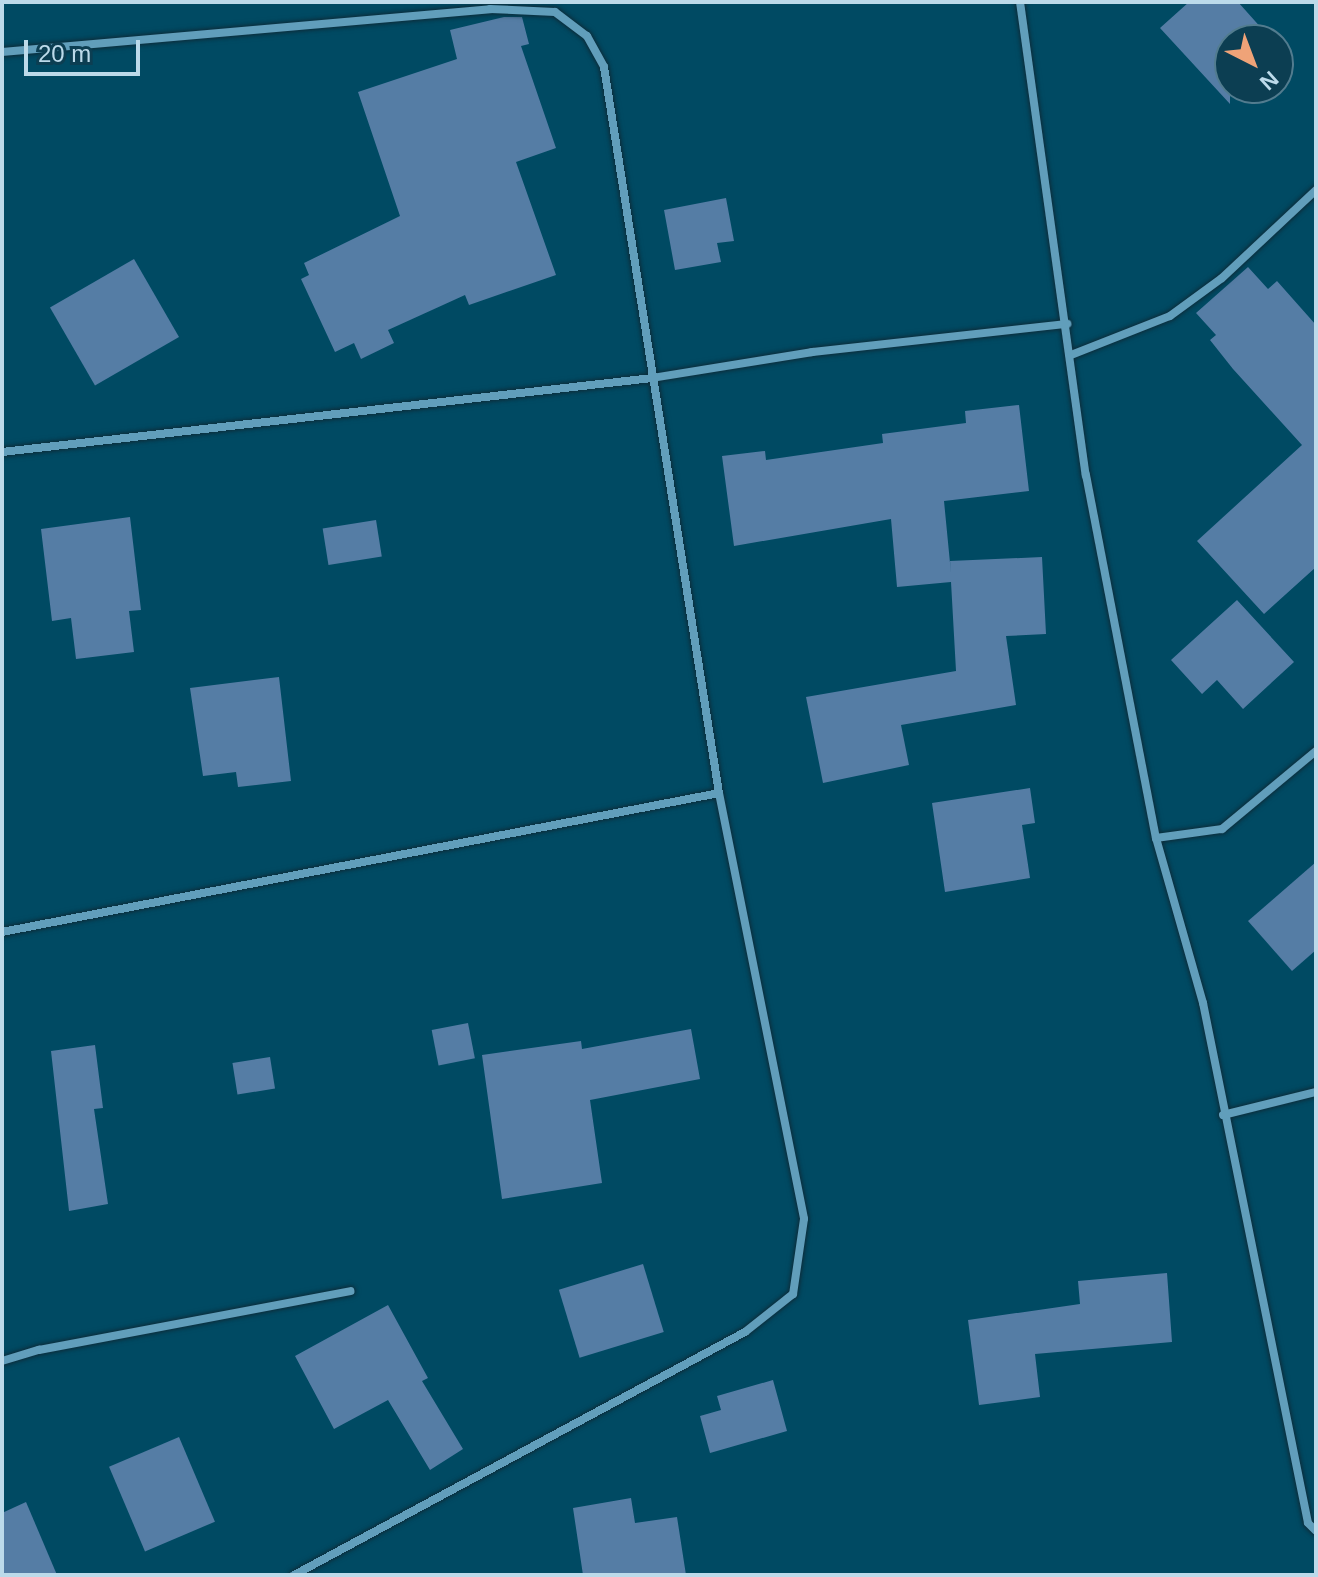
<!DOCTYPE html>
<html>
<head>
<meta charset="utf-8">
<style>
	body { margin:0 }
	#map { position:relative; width:1318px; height:1577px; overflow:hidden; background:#004a63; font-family:Helvetica,sans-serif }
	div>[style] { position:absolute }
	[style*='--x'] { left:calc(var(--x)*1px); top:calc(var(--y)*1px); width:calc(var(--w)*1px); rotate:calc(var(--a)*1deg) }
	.building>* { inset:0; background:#557da5; transform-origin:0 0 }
	.roads { filter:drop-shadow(0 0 2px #0c2d3b) drop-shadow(0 0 2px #0c2d3b) }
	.minor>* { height:8px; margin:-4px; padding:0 4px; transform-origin:4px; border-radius:4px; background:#619ebb }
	span { translate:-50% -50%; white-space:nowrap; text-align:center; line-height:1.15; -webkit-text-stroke:8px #0c3e52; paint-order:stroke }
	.frame { position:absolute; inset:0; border:4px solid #bcdaea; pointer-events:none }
	.north { position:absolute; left:1214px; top:24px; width:80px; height:80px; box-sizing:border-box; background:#0c3e52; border:2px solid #527c8f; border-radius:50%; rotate:138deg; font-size:22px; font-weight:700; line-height:32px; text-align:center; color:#bcdaea }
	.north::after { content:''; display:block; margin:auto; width:28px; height:36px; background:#efa378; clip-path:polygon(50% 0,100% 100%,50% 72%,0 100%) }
	.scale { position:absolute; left:24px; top:40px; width:116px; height:36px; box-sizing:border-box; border:4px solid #bcdaea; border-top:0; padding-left:10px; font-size:24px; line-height:28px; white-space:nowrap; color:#bcdaea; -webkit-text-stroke:6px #0c3e52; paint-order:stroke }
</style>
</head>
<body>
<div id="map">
	<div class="building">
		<div style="clip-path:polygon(1189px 2px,1238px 2px,1272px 40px,1230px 40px,1230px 104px,1160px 28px)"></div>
		<div style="clip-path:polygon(504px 17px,522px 17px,529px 44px,521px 46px,556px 148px,516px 162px,556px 275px,469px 305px,465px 295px,388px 330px,394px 343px,361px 359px,354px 343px,335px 352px,301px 279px,309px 275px,304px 263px,400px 216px,358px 92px,457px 59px,450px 30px)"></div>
		<div style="clip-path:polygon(726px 198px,734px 241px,717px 243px,721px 262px,675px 270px,664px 210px)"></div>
		<div style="left:134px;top:259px;width:90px;height:97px;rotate:60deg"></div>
		<div style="clip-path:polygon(1248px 267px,1268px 289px,1277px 281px,1316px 325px,1316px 567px,1264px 614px,1197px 541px,1302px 445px,1233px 369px,1210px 340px,1216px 335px,1196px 313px)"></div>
		<div style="clip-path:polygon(1019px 405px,1029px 491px,944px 501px,951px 573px,950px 561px,1042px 557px,1046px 634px,1006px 636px,1016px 705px,901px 725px,909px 765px,823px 783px,806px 697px,956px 671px,951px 582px,897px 587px,891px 519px,734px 546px,722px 456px,765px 451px,766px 460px,883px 443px,882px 434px,966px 423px,965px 411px)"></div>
		<div style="clip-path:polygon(130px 517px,141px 610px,129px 611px,134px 652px,76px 659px,71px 618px,52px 621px,41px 529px)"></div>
		<div style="left:376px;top:520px;width:37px;height:54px;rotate:81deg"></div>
		<div style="clip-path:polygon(1237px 600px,1294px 662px,1243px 709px,1217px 680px,1202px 694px,1171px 660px)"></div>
		<div style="clip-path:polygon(279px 677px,291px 781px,238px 787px,236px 772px,203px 776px,190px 688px)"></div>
		<div style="clip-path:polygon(1030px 788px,1035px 823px,1022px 825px,1030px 878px,945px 892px,932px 803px)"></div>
		<div style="clip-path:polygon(1316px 862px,1316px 950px,1292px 971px,1248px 921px)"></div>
		<div style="left:468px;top:1023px;width:36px;height:37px;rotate:79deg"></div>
		<div style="clip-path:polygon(691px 1029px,700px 1079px,590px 1100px,602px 1183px,502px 1199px,482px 1055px,581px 1041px,582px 1049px)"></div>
		<div style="clip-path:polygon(95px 1045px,103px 1108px,94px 1109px,108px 1204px,69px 1211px,51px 1051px)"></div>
		<div style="left:270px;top:1057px;width:32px;height:38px;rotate:81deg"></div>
		<div style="left:643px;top:1264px;width:71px;height:88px;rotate:73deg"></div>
		<div style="clip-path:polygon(1167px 1273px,1172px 1342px,1035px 1354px,1040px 1397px,979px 1405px,968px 1320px,1080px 1304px,1078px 1281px)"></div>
		<div style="clip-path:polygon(388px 1305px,428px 1378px,422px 1381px,463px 1449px,430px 1470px,388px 1400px,334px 1429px,295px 1356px)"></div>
		<div style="clip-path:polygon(773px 1380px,787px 1431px,710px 1453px,700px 1416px,721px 1410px,717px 1396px)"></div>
		<div style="left:179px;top:1437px;width:92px;height:76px;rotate:67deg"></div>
		<div style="clip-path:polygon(631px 1498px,635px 1523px,677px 1517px,686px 1575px,583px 1575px,573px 1508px)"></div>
		<div style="clip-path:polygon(26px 1502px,57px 1575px,2px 1575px,2px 1513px)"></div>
	</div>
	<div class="roads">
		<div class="minor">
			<div style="--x:1020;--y:2;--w:478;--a:82.1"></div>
			<div style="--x:1086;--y:475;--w:370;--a:79.1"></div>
			<div style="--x:1156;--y:838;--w:172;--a:74.1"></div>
			<div style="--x:1203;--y:1003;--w:530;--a:78.58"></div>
			<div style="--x:1308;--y:1523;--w:11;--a:45"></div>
			<div style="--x:2;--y:52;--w:490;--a:-5"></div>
			<div style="--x:490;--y:9;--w:65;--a:2.6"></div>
			<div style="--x:555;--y:12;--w:40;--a:37"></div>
			<div style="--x:587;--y:36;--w:35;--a:61"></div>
			<div style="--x:604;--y:67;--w:735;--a:81"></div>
			<div style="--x:719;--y:793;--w:434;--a:78.7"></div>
			<div style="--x:804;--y:1219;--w:76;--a:98.3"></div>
			<div style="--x:793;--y:1294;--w:61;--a:141.6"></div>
			<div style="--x:745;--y:1332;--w:512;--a:151.68"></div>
			<div style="--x:1071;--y:355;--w:106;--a:-21.5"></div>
			<div style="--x:1170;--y:316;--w:64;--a:-36.2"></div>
			<div style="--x:1222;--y:278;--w:129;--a:-43.1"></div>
			<div style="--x:2;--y:452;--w:654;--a:-6.49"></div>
			<div style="--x:652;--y:378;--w:162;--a:-9.2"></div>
			<div style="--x:812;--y:352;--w:257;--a:-6.3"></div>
			<div style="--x:1156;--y:838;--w:67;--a:-7.8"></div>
			<div style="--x:1222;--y:829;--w:122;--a:-39.7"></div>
			<div style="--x:2;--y:932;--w:730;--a:-10.97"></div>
			<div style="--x:1223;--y:1115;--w:96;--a:-13.9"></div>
			<div style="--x:2;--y:1361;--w:39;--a:-17"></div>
			<div style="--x:39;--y:1350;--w:317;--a:-10.7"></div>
		</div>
	</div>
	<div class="frame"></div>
	<div class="north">N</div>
	<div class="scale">20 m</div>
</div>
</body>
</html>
